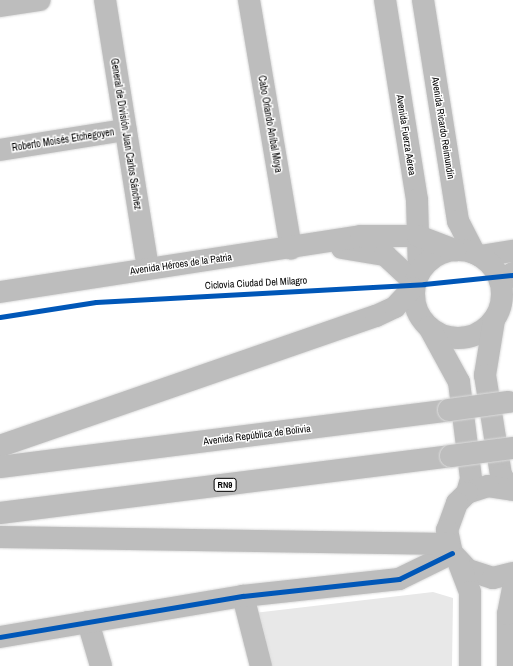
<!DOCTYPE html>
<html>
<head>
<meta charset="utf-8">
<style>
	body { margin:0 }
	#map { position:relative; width:513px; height:666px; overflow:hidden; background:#fff; font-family:"Archivo Narrow",sans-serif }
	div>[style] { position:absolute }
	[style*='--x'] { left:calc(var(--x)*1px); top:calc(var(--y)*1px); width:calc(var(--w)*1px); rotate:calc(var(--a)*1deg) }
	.green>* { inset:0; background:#e8e8e8 }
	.roads { filter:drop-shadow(0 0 1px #dbdbdb) drop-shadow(0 0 1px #dbdbdb) }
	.minor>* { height:22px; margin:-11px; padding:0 11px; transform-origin:11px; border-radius:11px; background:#bdbdbd }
	.major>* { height:22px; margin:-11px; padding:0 11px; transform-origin:11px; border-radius:11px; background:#bdbdbd }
	.major>.ring { margin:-11px; padding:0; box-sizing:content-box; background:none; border:22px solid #bdbdbd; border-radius:50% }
	.bridges { filter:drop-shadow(0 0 1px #dbdbdb) drop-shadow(0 0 1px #dbdbdb) }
	.major-bridge>* { height:22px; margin:-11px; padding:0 11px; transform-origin:11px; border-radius:11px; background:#bdbdbd }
	.cycleway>* { height:5px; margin:-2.5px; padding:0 2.5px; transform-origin:2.5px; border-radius:2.5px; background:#0057b8 }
	span { translate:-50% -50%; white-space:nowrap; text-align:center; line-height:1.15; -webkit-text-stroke:3px #fff; paint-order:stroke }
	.shield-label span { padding:1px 3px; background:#fff; border:1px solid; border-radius:3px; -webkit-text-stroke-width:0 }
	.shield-label { font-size:9px; color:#000; font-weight:700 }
	.street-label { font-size:10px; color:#000 }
</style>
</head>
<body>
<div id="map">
	<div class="green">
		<div style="clip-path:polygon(433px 592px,453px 598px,452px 666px,267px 666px,253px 613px)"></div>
	</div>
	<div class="roads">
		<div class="minor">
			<div style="--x:105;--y:0;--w:271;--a:80.9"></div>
			<div style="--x:249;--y:0;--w:252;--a:80.4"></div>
			<div style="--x:385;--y:0;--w:203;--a:80.9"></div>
			<div style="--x:417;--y:200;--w:71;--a:88.4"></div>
			<div style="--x:423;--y:0;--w:224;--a:81"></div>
			<div style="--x:458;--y:221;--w:36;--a:63"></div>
			<div style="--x:0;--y:6;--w:40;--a:-8.5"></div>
			<div style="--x:0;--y:150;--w:127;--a:-9.1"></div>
			<div style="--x:480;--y:256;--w:33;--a:-9"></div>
			<div style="--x:501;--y:283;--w:16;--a:-40"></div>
			<div style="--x:243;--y:596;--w:72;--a:75.6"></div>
			<div style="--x:88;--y:622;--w:46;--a:73.5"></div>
			<div style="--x:0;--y:637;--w:246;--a:-9.6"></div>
			<div style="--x:243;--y:596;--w:157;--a:-6.2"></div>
			<div style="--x:399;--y:579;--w:59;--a:-26.1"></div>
		</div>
		<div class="major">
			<div style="--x:342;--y:248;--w:44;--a:9.2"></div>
			<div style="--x:385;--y:255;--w:40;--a:43"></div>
			<div class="ring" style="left:414px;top:250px;width:66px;height:66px"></div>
			<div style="--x:0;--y:292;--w:365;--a:-8.8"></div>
			<div style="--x:361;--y:236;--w:57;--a:0"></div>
			<div style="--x:418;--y:236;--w:40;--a:21"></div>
			<div style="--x:494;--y:320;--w:56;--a:99.3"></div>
			<div style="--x:485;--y:375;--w:101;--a:80.9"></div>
			<div style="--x:501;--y:475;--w:17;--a:57"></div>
			<div style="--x:429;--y:327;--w:63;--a:61.4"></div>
			<div style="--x:459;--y:382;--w:98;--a:82.9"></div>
			<div style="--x:471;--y:479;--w:15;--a:106"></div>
			<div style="--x:0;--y:446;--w:398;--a:-19.1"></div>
			<div style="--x:376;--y:316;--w:21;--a:-25"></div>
			<div style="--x:395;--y:307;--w:26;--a:-47"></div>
			<div style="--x:0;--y:467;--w:453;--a:-7.2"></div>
			<div style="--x:513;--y:490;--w:25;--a:-171"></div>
			<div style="--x:488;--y:486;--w:22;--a:162"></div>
			<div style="--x:467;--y:493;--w:14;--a:135"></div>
			<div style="--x:457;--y:503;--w:29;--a:110"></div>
			<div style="--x:447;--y:530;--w:24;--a:78"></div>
			<div style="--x:452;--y:553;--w:23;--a:47"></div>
			<div style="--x:468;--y:570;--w:26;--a:18"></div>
			<div style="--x:493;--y:578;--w:21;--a:-14"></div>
			<div style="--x:0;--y:513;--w:455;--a:-7.2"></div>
			<div style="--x:0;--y:537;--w:449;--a:0.9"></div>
			<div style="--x:458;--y:561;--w:33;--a:69"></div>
			<div style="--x:470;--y:592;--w:74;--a:90"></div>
			<div style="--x:508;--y:666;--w:52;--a:-90"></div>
			<div style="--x:508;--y:614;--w:25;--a:-79"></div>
		</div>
	</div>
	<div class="bridges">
		<div class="major-bridge">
			<div style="--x:449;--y:410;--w:60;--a:-7.7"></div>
			<div style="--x:451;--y:456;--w:63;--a:-7.4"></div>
		</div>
	</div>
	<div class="cycleway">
		<div style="--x:0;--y:317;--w:97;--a:-8.9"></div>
		<div style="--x:96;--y:302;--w:328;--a:-3.1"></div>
		<div style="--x:424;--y:284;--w:89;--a:-5.8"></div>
		<div style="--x:0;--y:637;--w:246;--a:-9.6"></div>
		<div style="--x:243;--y:596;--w:157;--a:-6.2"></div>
		<div style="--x:399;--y:579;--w:59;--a:-26.1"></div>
	</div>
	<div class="shield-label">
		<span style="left:225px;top:485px">RN9</span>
	</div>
	<div class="street-label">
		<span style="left:270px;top:124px;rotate:80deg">Cabo Orlando Aníbal Moya</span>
		<span style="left:443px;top:128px;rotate:81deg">Avenida Ricardo Reimundín</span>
		<span style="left:126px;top:134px;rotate:81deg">General de División Juan Carlos Sánchez</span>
		<span style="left:406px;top:135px;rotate:81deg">Avenida Fuerza Aérea</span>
		<span style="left:63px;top:140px;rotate:-9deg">Roberto Moisés Etchegoyen</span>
		<span style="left:181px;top:264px;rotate:-8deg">Avenida Héroes de la Patria</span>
		<span style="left:256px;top:283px;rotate:-3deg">Ciclovia Ciudad Del Milagro</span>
		<span style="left:257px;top:435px;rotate:-7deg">Avenida República de Bolivia</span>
	</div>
</div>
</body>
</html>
